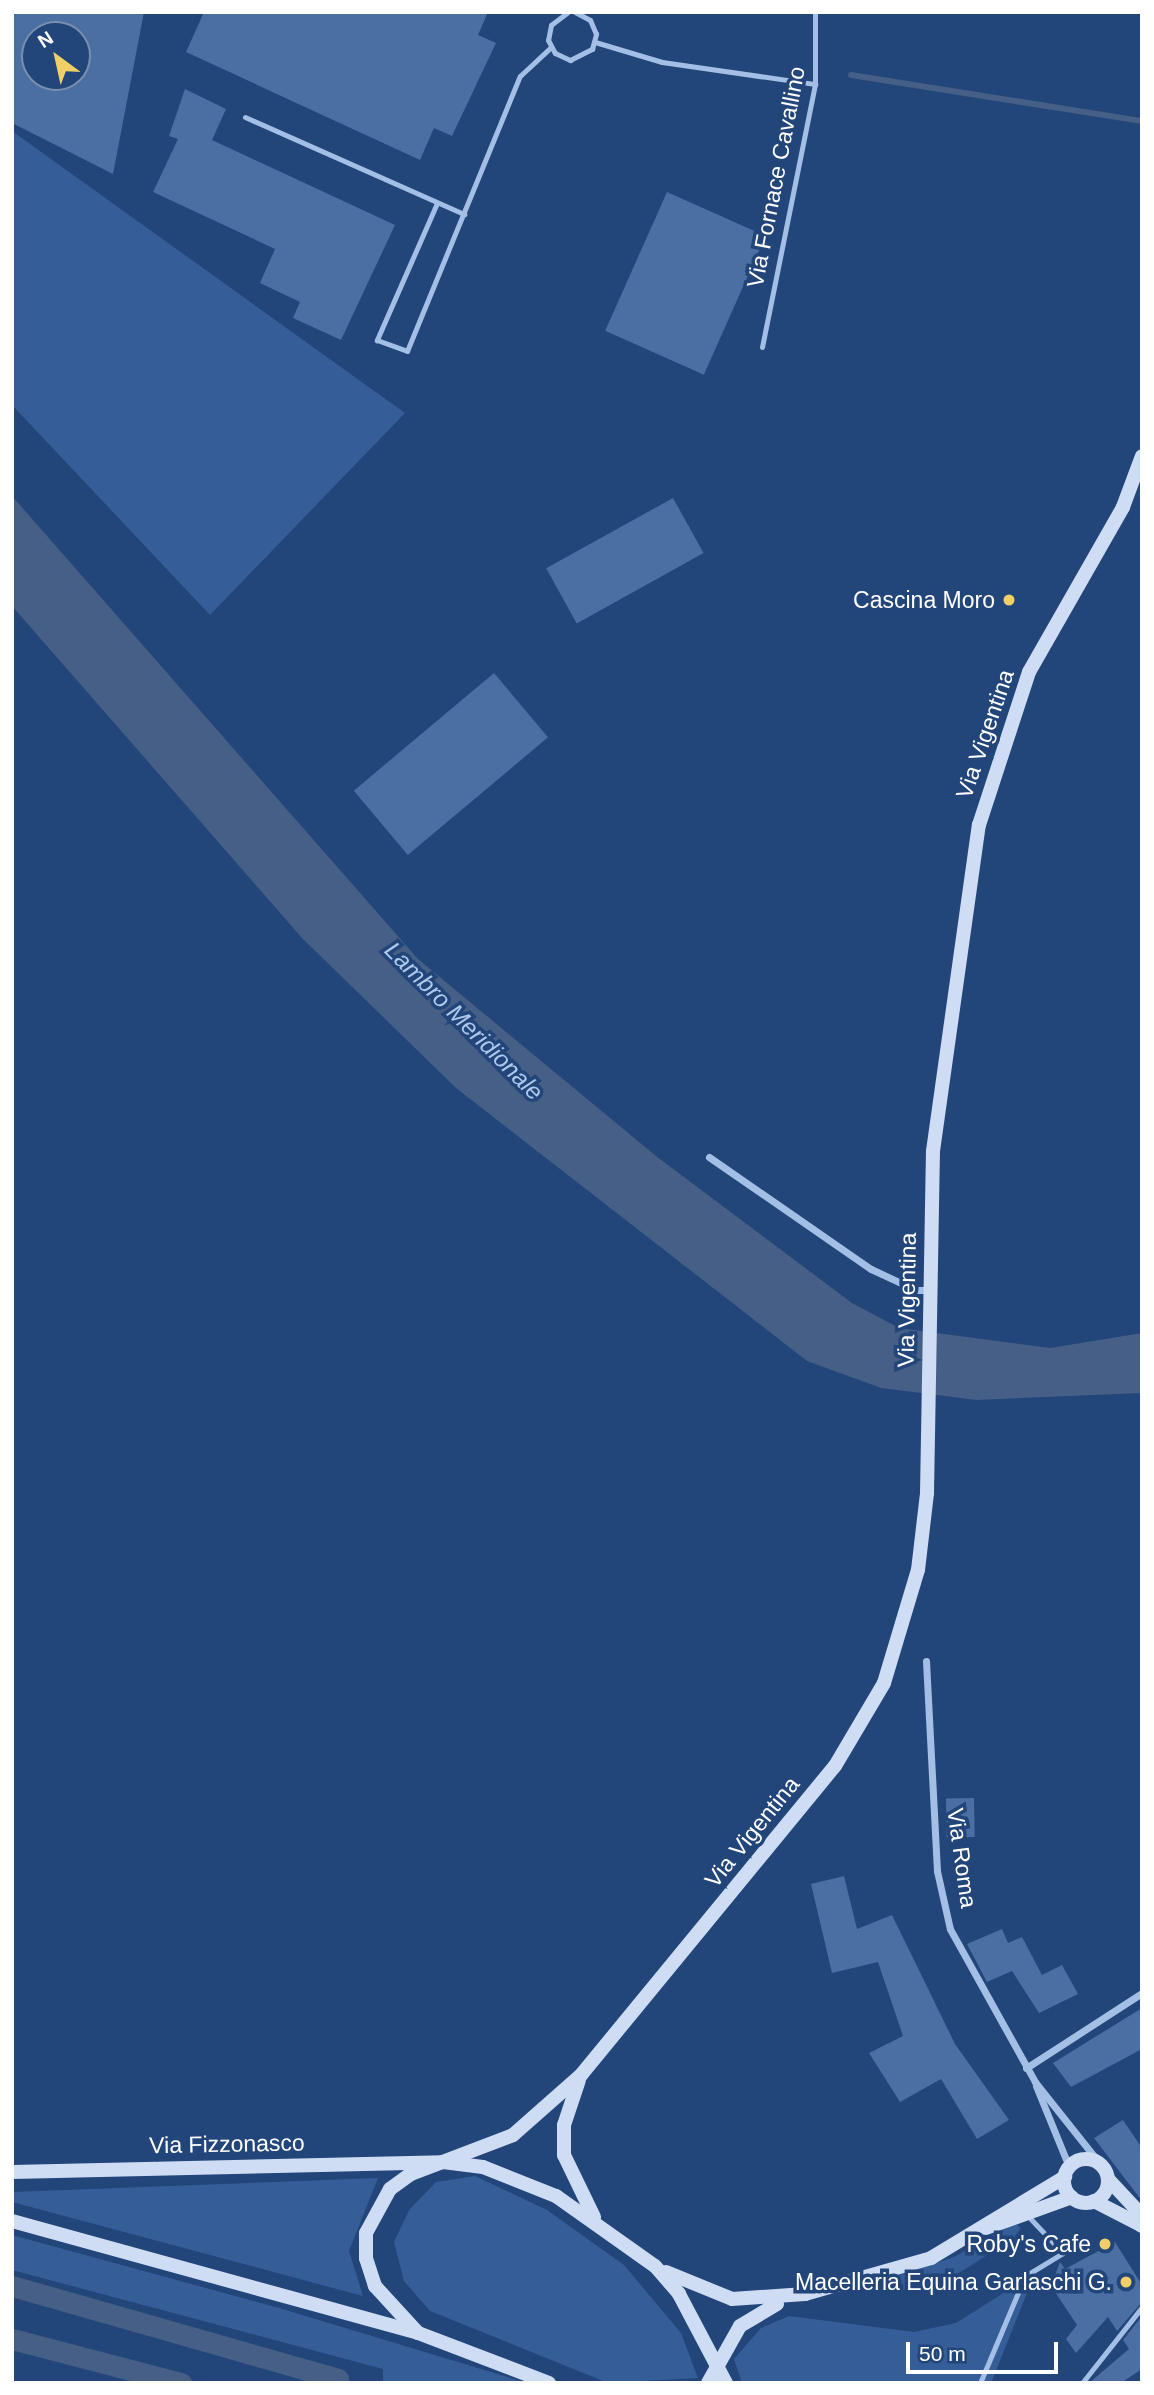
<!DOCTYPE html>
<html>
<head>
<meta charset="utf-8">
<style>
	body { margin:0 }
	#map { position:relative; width:1154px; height:2395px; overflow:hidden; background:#22457a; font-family:Helvetica,sans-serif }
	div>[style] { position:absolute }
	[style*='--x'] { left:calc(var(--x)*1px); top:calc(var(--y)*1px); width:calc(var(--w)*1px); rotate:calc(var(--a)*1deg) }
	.green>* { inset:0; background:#355e98 }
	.water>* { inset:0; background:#455f86 }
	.stream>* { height:6px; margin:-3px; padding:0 3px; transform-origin:3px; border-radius:3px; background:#455f86 }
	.canal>* { height:21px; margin:-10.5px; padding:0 10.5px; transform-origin:10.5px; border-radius:10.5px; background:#455f86 }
	.building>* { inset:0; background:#4b6fa3; transform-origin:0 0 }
	.lane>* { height:5px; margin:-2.5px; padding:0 2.5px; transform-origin:2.5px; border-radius:2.5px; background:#a4bfe5 }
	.street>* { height:7px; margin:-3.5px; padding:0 3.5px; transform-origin:3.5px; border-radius:3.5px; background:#a4bfe5 }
	.secondary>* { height:14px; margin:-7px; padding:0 7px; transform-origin:7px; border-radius:7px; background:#ceddf4 }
	.secondary>.ring { margin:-7px; padding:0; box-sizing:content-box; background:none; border:14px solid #ceddf4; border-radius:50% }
	.dots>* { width:19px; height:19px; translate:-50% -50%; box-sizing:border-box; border:4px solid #22457a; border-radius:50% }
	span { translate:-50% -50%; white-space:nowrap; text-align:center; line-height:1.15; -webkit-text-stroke:7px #22457a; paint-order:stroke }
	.street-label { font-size:23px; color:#fff }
	.poi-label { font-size:23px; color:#fff }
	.right { translate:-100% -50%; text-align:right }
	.water-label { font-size:24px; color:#afc9ed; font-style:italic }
	.frame { position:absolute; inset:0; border:14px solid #fff; pointer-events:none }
	.north { position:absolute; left:21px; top:21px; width:70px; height:70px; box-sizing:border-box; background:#22457a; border:2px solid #7a8faf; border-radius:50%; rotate:327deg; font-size:19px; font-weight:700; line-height:28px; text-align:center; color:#fff }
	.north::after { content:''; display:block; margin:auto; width:24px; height:32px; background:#f0cf67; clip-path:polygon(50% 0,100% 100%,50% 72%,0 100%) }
	.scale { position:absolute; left:906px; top:2342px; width:152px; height:32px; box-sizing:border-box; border:4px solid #fff; border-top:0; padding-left:9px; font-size:21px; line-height:24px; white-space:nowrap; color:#fff; -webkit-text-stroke:5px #22457a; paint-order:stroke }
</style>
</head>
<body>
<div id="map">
	<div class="green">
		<div style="clip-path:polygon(12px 131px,405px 413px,210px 615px,12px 405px)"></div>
		<div style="clip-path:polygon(475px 2176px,547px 2210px,624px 2265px,681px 2333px,698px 2378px,608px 2383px,430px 2311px,404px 2281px,394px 2242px,409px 2210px,436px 2182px)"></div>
		<div style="clip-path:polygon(378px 2178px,349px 2251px,363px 2296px,12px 2202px,12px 2192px)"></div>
		<div style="clip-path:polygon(1015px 2223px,1021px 2228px,1014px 2238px,954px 2276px,896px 2292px,855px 2290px,954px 2257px)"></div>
		<div style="clip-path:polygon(12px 2235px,279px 2308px,527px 2383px,383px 2383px,383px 2369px,12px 2270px)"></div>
		<div style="clip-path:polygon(1035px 2273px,991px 2383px,742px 2383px,734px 2359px,761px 2328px,789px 2316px,914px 2332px,956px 2323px)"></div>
	</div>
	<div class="water">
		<div style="clip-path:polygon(12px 496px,418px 959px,656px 1156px,852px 1303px,899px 1328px,1050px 1348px,1142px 1333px,1142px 1393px,976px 1400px,881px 1388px,807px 1361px,456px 1088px,302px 938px,12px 606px)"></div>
	</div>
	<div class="stream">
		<div style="--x:851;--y:75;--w:295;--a:9"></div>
	</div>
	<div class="canal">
		<div style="--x:12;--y:2286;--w:339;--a:15.9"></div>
		<div style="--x:12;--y:2339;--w:175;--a:14.6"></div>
	</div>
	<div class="building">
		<div style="clip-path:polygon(evenodd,12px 12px,144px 12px,113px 174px,12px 123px,12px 12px,35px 35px,77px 35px,77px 77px,35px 77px,35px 35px)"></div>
		<div style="clip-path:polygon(204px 12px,488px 12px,478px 35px,496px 43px,452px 136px,434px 128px,420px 160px,186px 52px)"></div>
		<div style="clip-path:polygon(185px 89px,226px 109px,212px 140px,395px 225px,341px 340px,293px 318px,300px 302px,260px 283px,275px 249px,153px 192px,178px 139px,169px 136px)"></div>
		<div style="left:667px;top:192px;width:108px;height:152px;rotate:24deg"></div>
		<div style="left:673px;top:498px;width:63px;height:145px;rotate:61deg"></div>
		<div style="left:494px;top:673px;width:84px;height:183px;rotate:50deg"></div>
		<div style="left:974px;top:1798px;width:39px;height:28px;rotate:89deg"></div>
		<div style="clip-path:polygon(844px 1876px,857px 1929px,892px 1915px,955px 2044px,1009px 2120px,977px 2139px,941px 2079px,900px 2102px,869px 2053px,903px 2036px,878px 1962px,832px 1973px,811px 1884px)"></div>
		<div style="clip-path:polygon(1002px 1929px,1008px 1943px,1022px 1937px,1042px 1975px,1062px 1965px,1078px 1994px,1039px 2013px,1012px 1971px,987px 1982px,967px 1944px)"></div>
		<div style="clip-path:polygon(1142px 2008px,1142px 2049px,1071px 2087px,1053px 2063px)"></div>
		<div style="clip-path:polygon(1123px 2120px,1142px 2148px,1142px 2201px,1094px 2138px)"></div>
		<div style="clip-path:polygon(1115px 2242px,1142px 2285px,1142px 2302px,1117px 2331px,1108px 2317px,1076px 2353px,1066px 2339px,1077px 2325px,1051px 2286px,1060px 2262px,1065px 2269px)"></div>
		<div style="clip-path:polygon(1142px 2316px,1142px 2369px,1121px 2383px,1089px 2383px,1129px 2349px,1123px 2340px)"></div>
	</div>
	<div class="lane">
		<div style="--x:568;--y:12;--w:21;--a:143"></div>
		<div style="--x:551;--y:25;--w:15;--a:101"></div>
		<div style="--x:548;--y:40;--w:15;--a:62"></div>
		<div style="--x:555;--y:53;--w:17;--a:25"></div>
		<div style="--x:570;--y:60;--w:25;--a:-27"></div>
		<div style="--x:592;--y:49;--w:16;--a:-75"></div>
		<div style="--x:596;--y:34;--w:15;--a:-113"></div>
		<div style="--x:590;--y:20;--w:17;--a:-152"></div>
		<div style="--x:595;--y:42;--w:70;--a:16.6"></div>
		<div style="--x:662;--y:62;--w:155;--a:8.2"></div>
		<div style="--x:245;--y:117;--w:240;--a:23.9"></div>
		<div style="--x:437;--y:203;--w:150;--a:113.7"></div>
		<div style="--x:377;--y:340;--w:32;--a:20"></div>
		<div style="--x:407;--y:351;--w:297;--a:-67.7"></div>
		<div style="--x:520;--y:76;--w:42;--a:-43.1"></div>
		<div style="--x:762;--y:347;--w:268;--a:-78.6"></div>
		<div style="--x:815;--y:84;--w:72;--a:-90"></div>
		<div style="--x:980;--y:2383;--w:116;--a:-67.2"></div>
		<div style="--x:1025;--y:2276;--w:44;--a:-31.2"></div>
		<div style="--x:1063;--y:2253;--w:52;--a:-133.5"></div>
		<div style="--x:1082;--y:2383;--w:97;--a:-51.7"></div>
	</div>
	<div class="street">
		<div style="--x:709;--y:1157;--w:197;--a:34.7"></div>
		<div style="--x:871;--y:1269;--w:50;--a:25"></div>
		<div style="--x:916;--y:1290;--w:14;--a:0"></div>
		<div style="--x:926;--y:1661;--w:210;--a:87"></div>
		<div style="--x:937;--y:1871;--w:59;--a:77.4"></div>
		<div style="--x:950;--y:1929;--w:175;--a:60.9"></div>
		<div style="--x:1035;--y:2082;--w:106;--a:51.5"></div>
		<div style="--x:1026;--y:2068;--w:138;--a:-32.9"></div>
		<div style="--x:1036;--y:2086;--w:87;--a:67.8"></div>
	</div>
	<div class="secondary">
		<div style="--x:579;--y:2080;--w:47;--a:108.4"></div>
		<div style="--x:564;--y:2125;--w:30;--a:90"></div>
		<div style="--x:564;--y:2155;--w:69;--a:64.2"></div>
		<div class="ring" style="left:1064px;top:2159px;width:30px;height:30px"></div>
		<div style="--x:12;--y:2172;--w:431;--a:-1.3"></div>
		<div style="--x:443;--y:2162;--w:40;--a:7.1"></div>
		<div style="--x:483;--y:2167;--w:79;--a:21.7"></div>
		<div style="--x:556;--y:2196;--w:121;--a:35.3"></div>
		<div style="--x:655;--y:2266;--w:37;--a:49"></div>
		<div style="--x:679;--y:2294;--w:101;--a:62.2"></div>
		<div style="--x:1108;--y:2179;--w:41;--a:47"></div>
		<div style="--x:1136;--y:2209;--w:18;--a:71"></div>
		<div style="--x:1094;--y:2201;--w:53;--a:27.1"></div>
		<div style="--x:12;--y:2221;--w:419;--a:15.4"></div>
		<div style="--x:986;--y:2228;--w:91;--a:-19.8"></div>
		<div style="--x:666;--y:2272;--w:71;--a:22.2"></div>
		<div style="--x:732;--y:2299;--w:73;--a:-3.9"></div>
		<div style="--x:805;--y:2294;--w:131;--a:-15.9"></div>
		<div style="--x:931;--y:2258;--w:157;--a:-31.2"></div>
		<div style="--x:549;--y:2383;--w:140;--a:-159.1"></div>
		<div style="--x:418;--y:2333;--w:64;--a:-132.5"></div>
		<div style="--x:375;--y:2286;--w:29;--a:-108"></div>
		<div style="--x:366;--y:2258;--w:25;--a:-90"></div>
		<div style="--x:366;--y:2233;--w:50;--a:-61.4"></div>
		<div style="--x:390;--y:2189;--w:26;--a:-36"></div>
		<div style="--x:411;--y:2174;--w:109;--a:-20.9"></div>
		<div style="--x:513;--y:2135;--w:91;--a:-41.4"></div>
		<div style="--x:581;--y:2075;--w:400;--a:-50.6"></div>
		<div style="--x:835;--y:1766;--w:96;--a:-59.4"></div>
		<div style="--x:884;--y:1683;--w:118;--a:-73.3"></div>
		<div style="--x:918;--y:1570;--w:78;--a:-83.3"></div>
		<div style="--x:927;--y:1493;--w:342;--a:-89"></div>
		<div style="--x:933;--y:1151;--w:329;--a:-82"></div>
		<div style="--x:979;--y:825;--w:161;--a:-71.9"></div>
		<div style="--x:1029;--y:672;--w:190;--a:-60.3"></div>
		<div style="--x:1123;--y:507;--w:54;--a:-69.6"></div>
		<div style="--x:708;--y:2383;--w:65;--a:-60.7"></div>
		<div style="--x:740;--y:2326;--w:43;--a:-30.7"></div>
	</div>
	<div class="dots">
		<div style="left:1009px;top:600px;background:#f0cf67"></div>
		<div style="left:1105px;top:2244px;background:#f0cf67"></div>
		<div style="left:1126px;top:2282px;background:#f0cf67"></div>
	</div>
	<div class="street-label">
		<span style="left:776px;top:177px;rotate:-79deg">Via Fornace Cavallino</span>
		<span style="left:985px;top:734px;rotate:-71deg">Via Vigentina</span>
		<span style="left:907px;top:1300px;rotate:-89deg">Via Vigentina</span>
		<span style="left:752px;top:1832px;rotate:-51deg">Via Vigentina</span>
		<span style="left:962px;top:1858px;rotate:82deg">Via Roma</span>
		<span style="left:227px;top:2144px;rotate:-1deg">Via Fizzonasco</span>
	</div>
	<div class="poi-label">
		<span class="right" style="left:995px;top:600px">Cascina Moro</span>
		<span class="right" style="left:1091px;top:2244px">Roby's Cafe</span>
		<span class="right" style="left:1112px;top:2282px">Macelleria Equina Garlaschi G.</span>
	</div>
	<div class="water-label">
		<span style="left:464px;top:1021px;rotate:45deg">Lambro Meridionale</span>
	</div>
	<div class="frame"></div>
	<div class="north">N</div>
	<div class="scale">50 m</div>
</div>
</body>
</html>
